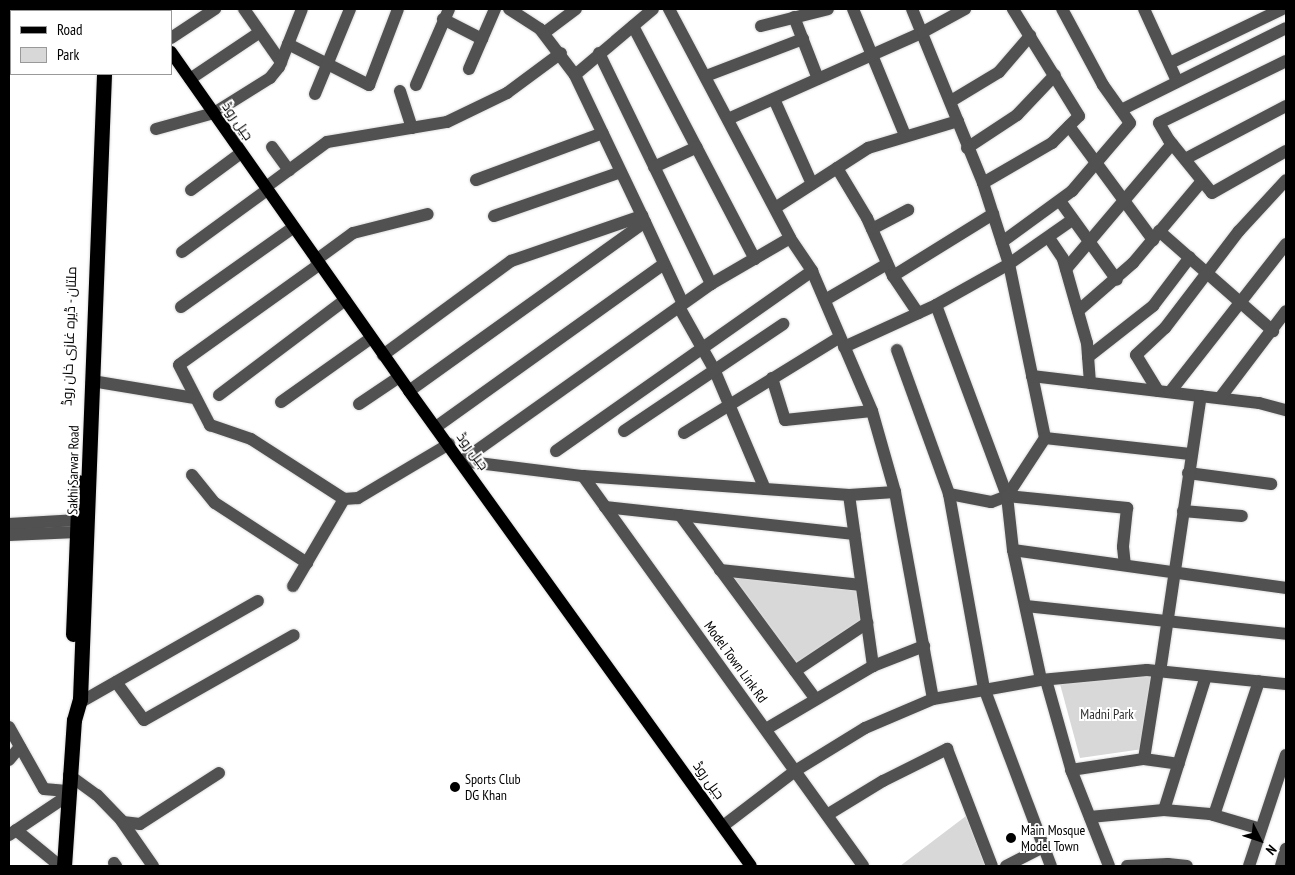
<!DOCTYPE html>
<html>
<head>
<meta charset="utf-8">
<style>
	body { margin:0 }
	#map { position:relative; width:1295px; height:875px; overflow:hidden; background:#fff; font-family:"PT Sans Narrow",Cairo,sans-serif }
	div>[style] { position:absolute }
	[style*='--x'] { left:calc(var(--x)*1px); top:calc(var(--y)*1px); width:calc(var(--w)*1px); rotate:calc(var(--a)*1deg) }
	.green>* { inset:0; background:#d8d8d8 }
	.roads { filter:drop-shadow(0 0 1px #dbdbdb) drop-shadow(0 0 1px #dbdbdb) }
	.minor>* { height:12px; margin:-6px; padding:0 6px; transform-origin:6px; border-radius:6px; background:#515151 }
	.major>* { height:12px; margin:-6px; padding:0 6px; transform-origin:6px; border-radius:6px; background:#000 }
	.highway>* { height:15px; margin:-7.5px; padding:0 7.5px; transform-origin:7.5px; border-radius:7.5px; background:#000 }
	.dots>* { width:14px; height:14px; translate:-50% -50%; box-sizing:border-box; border:2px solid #fff; border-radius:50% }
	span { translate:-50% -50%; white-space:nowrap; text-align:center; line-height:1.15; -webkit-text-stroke:4px #fff; paint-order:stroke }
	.street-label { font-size:14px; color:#000 }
	.park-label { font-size:14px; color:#2f2f2f }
	.poi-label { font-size:14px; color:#000 }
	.left { translate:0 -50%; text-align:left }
	.frame { position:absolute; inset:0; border:10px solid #000; pointer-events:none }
	.legend { position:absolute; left:10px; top:10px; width:162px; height:65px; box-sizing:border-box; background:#fff; border:1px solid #999; margin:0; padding:6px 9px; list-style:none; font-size:15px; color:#000 }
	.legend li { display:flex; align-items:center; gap:10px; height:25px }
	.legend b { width:25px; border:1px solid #999 }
	.north { position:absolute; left:1235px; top:815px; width:50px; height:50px; -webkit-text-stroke:4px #fff; paint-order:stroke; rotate:131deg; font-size:14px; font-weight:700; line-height:20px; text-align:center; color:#000 }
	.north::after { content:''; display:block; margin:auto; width:18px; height:22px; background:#000; clip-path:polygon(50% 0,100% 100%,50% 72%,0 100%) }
</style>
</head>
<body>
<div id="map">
	<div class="green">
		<div style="clip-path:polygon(732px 575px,857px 591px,865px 621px,795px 664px)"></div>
		<div style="clip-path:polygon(1151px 674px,1143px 749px,1080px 758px,1060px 684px)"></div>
		<div style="clip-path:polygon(966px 816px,985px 866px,900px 866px)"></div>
	</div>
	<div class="roads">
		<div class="minor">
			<div style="--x:244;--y:9;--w:65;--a:55.1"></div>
			<div style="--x:669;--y:9;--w:259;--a:62.1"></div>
			<div style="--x:790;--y:238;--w:40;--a:56"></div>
			<div style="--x:812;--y:271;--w:152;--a:66.8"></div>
			<div style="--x:872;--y:411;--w:84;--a:74.1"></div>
			<div style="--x:853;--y:9;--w:136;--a:67.6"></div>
			<div style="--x:912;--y:9;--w:188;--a:67.8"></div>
			<div style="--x:983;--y:183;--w:85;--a:72.2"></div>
			<div style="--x:1009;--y:264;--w:178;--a:78.3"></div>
			<div style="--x:1045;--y:438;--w:69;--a:123.2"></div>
			<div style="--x:1007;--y:496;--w:17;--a:159"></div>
			<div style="--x:991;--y:502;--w:43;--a:-169.2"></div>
			<div style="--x:949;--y:494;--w:197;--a:79.8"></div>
			<div style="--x:984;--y:688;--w:190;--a:69.4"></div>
			<div style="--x:1144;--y:9;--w:79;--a:65.4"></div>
			<div style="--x:794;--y:17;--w:66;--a:68.8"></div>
			<div style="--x:443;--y:19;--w:44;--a:27.1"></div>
			<div style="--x:633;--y:26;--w:263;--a:62.4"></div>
			<div style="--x:761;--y:26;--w:69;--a:-14.2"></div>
			<div style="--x:544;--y:33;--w:40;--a:-37"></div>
			<div style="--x:171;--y:38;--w:53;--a:-33.4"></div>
			<div style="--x:288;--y:44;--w:91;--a:26.8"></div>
			<div style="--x:369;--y:85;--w:81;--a:-69.1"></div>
			<div style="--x:599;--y:53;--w:257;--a:64.1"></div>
			<div style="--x:1286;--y:61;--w:141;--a:154"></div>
			<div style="--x:1159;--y:123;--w:20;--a:60"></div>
			<div style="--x:1169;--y:140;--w:68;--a:50.9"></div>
			<div style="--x:1212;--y:193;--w:85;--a:-29.6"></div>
			<div style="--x:1170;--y:63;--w:124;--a:-25.7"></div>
			<div style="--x:469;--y:69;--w:65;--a:-66.6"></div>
			<div style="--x:575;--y:75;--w:102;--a:-40.2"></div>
			<div style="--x:706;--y:76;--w:104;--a:-20.9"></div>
			<div style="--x:190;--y:79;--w:84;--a:-33.9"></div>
			<div style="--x:416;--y:85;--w:83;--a:-66.5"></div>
			<div style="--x:400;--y:91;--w:39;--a:72"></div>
			<div style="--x:315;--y:94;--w:92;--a:-67.6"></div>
			<div style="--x:774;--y:99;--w:93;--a:65.9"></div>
			<div style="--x:951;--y:101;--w:56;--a:-31.1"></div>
			<div style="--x:999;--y:72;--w:48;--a:-49.3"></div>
			<div style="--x:1121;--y:110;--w:184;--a:-26.4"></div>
			<div style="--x:728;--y:119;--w:214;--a:-24"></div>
			<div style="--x:923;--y:32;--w:48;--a:-28.7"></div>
			<div style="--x:1069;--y:126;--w:142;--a:53.6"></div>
			<div style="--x:156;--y:129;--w:60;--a:-15.4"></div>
			<div style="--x:214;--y:113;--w:66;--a:-32"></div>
			<div style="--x:270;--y:78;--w:14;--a:-51"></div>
			<div style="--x:279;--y:67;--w:62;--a:-68.4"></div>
			<div style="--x:272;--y:147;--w:29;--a:54"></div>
			<div style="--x:967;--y:148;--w:60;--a:-33.4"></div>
			<div style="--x:1017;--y:115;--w:55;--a:-46.5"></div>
			<div style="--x:1185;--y:159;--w:114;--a:-27.7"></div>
			<div style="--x:654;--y:167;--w:47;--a:-24.9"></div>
			<div style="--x:837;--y:168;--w:58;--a:59"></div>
			<div style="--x:867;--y:218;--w:64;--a:65.9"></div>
			<div style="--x:893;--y:276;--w:45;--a:56"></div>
			<div style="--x:476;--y:180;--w:135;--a:-20.3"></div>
			<div style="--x:983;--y:183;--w:80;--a:-30.1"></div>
			<div style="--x:1052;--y:143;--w:38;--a:-45"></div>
			<div style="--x:1079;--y:116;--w:126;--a:-121.7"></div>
			<div style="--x:266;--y:187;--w:76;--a:-36.4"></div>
			<div style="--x:327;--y:142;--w:122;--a:-9.5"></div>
			<div style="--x:447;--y:122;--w:67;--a:-25.8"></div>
			<div style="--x:507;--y:93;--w:67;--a:-36.5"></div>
			<div style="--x:191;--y:190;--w:62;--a:-36.5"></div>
			<div style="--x:1060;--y:201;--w:97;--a:54.2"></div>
			<div style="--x:775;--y:208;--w:111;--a:-32.8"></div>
			<div style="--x:868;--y:148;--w:94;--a:-16.7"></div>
			<div style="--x:494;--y:216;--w:134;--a:-19.1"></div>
			<div style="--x:645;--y:222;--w:90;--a:65.1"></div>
			<div style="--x:872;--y:229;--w:41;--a:-27.8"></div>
			<div style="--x:1159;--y:231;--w:152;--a:41.3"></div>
			<div style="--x:1049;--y:238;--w:25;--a:56"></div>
			<div style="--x:1063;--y:259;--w:87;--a:74.1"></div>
			<div style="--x:1087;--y:343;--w:40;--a:85.7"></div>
			<div style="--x:1002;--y:242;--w:87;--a:-36.1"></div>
			<div style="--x:1072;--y:191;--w:89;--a:-49.5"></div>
			<div style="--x:1130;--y:123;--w:47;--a:-125.4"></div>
			<div style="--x:1103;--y:85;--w:86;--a:-118.3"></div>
			<div style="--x:182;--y:252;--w:105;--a:-36.1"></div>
			<div style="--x:316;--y:260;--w:46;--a:-36.1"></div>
			<div style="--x:353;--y:233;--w:77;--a:-14.2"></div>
			<div style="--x:320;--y:264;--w:173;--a:144.4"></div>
			<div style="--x:179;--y:365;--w:68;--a:62.7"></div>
			<div style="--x:210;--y:425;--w:43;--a:18.9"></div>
			<div style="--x:251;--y:439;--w:111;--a:32.8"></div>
			<div style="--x:344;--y:499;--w:14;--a:-4"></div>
			<div style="--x:358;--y:498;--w:106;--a:-30.7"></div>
			<div style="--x:1066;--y:269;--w:164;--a:-49.7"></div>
			<div style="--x:893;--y:276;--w:118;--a:-31.8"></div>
			<div style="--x:825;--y:300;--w:72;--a:-30.1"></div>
			<div style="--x:936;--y:305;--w:204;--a:69.6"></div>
			<div style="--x:1007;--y:496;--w:54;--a:83.7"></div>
			<div style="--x:1013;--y:550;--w:133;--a:77.8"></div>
			<div style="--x:181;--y:307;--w:138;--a:-35.3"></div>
			<div style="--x:679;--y:307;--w:71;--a:60.6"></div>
			<div style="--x:714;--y:369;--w:130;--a:67"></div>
			<div style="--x:1078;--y:311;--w:73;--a:-41.1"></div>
			<div style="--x:1133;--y:263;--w:107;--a:-49.9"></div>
			<div style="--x:844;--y:347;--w:101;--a:-24.5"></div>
			<div style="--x:936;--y:305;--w:84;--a:-29.3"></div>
			<div style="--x:1009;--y:264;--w:77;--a:-34.9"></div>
			<div style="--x:897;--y:350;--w:153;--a:70.1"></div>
			<div style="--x:383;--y:355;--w:159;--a:-36.3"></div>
			<div style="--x:511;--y:261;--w:139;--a:-19"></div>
			<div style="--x:1088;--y:357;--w:83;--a:-38.1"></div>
			<div style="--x:1153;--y:306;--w:61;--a:-52.9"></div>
			<div style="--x:1032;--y:376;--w:229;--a:6.8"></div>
			<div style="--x:1259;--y:403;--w:28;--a:15"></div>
			<div style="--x:772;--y:378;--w:44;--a:72.8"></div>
			<div style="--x:785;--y:420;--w:87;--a:-5.9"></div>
			<div style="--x:92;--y:381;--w:104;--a:9.4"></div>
			<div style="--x:409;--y:391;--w:290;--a:-35.6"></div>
			<div style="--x:645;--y:222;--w:163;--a:-115.5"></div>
			<div style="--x:575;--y:75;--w:58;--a:-127.3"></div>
			<div style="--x:540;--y:29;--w:37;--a:-147"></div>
			<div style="--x:1158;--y:391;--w:42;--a:-121.4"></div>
			<div style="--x:1136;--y:355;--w:40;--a:-43"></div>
			<div style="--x:1165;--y:328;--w:122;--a:-52.7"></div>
			<div style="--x:1239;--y:231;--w:69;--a:-47.3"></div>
			<div style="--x:1170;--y:392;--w:188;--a:-51.9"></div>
			<div style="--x:219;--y:395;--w:158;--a:-37"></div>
			<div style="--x:1220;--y:398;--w:109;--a:-52.8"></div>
			<div style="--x:281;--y:402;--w:110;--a:-35.4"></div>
			<div style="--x:359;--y:404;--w:48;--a:-34"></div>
			<div style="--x:436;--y:427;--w:280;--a:-35.6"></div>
			<div style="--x:624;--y:431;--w:192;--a:-33.9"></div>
			<div style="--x:684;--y:433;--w:183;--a:-31.6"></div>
			<div style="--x:1045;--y:438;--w:146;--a:6.3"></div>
			<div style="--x:556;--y:451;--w:313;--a:-35.1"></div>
			<div style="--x:462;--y:461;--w:122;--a:7.1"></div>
			<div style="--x:583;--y:476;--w:267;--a:4.1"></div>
			<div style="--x:849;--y:495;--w:46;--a:-3.7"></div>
			<div style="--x:895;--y:492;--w:210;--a:79.6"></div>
			<div style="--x:462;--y:461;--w:305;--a:-35.4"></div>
			<div style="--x:711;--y:284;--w:91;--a:-30.2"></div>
			<div style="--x:1188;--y:473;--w:84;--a:7.5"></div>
			<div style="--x:192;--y:475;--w:36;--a:51"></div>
			<div style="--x:215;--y:503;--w:110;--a:33.1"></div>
			<div style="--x:583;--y:476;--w:480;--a:54.3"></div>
			<div style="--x:849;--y:495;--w:173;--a:82"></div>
			<div style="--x:1007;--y:496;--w:121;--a:5.7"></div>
			<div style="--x:1127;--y:508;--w:39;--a:96"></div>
			<div style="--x:1123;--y:547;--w:18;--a:84"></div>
			<div style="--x:605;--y:507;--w:251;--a:6.2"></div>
			<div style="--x:1183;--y:511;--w:59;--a:4.8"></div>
			<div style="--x:680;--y:515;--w:227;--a:53.6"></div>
			<div style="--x:9;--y:524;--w:69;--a:-3.3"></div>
			<div style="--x:9;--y:535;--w:68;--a:-2.5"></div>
			<div style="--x:1013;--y:550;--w:276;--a:7.9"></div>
			<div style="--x:720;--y:570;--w:142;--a:6.1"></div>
			<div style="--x:293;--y:586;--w:101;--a:-59.6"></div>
			<div style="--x:1026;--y:606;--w:262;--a:6.1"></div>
			<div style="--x:795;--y:671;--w:87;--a:-33.7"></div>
			<div style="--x:1160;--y:672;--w:279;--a:-81.6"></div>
			<div style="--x:1046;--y:680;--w:96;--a:74.2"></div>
			<div style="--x:1072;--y:772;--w:101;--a:68.5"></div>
			<div style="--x:116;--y:682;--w:47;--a:53.6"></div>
			<div style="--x:144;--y:720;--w:172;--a:-29.5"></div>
			<div style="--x:79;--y:703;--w:206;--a:-29.7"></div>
			<div style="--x:9;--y:727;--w:71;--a:60.6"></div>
			<div style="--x:44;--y:789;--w:23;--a:5"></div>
			<div style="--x:766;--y:729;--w:124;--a:-30.5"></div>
			<div style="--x:873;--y:666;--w:55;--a:-21.4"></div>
			<div style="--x:1144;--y:759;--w:89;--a:-81"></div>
			<div style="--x:9;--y:760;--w:17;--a:-50"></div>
			<div style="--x:1071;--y:770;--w:74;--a:-8.6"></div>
			<div style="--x:1144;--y:759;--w:35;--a:8"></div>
			<div style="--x:69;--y:775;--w:34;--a:36"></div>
			<div style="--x:97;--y:795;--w:35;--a:46"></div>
			<div style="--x:121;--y:820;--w:56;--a:55.2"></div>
			<div style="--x:1164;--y:810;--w:140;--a:-72.6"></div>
			<div style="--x:827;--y:815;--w:66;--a:-31.3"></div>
			<div style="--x:883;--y:781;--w:72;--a:-26.6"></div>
			<div style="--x:947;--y:749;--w:125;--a:69"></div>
			<div style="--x:1214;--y:815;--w:141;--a:-71.4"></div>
			<div style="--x:1090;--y:817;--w:74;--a:-5.4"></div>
			<div style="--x:1164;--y:810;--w:46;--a:5"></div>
			<div style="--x:1210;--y:814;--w:53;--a:16.4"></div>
			<div style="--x:123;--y:822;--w:17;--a:7"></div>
			<div style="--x:140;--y:824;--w:94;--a:-32.8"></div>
			<div style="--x:723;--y:826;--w:91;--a:-37.4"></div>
			<div style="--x:795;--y:771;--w:82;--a:-31.6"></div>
			<div style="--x:865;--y:728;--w:74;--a:-23.1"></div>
			<div style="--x:933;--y:699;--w:110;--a:-10"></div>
			<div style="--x:1041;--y:680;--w:106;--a:-5.4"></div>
			<div style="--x:1147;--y:670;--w:140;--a:5.8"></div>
			<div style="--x:16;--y:830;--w:57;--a:39.3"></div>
			<div style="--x:9;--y:835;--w:70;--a:-33.9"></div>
			<div style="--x:114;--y:863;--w:4;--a:56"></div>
			<div style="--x:1006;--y:866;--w:42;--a:-27.2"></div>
			<div style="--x:1127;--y:866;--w:41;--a:-2.8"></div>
			<div style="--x:1168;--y:864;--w:19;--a:6"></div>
			<div style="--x:1249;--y:866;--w:117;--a:-71.6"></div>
			<div style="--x:1281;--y:866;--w:18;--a:-74"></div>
		</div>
		<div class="major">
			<div style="--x:141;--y:9;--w:3;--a:45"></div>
			<div style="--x:171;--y:52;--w:414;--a:54.9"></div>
			<div style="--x:409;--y:391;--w:585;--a:54.25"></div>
		</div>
		<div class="highway">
			<div style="--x:107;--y:11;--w:2;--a:-90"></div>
			<div style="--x:73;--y:634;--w:152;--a:-87.7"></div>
			<div style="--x:64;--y:866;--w:146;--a:-86.1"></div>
			<div style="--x:74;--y:720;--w:22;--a:-74"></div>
			<div style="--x:80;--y:699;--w:625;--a:-87.8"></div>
		</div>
	</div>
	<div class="dots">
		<div style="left:455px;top:787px;background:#000"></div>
		<div style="left:1011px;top:838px;background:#000"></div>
	</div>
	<div class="street-label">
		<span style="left:238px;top:121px;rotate:55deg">جیل روڈ</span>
		<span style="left:69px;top:336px;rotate:-88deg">ملتان - ڈیرہ غازی خان روڈ</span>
		<span style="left:473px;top:451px;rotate:53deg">جیل روڈ</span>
		<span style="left:73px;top:470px;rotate:-89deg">Sakhi Sarwar Road</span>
		<span style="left:736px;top:662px;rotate:54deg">Model Town Link Rd</span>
		<span style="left:709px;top:780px;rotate:54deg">جیل روڈ</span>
	</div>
	<div class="park-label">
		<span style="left:1107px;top:714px">Madni Park</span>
	</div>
	<div class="poi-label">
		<span class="left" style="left:465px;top:787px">Sports Club<br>DG Khan</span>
		<span class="left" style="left:1021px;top:838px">Main Mosque<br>Model Town</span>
	</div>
	<div class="frame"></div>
	<ul class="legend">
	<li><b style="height:6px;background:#000"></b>Road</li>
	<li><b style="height:14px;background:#d8d8d8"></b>Park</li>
	</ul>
	<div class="north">N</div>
</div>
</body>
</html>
